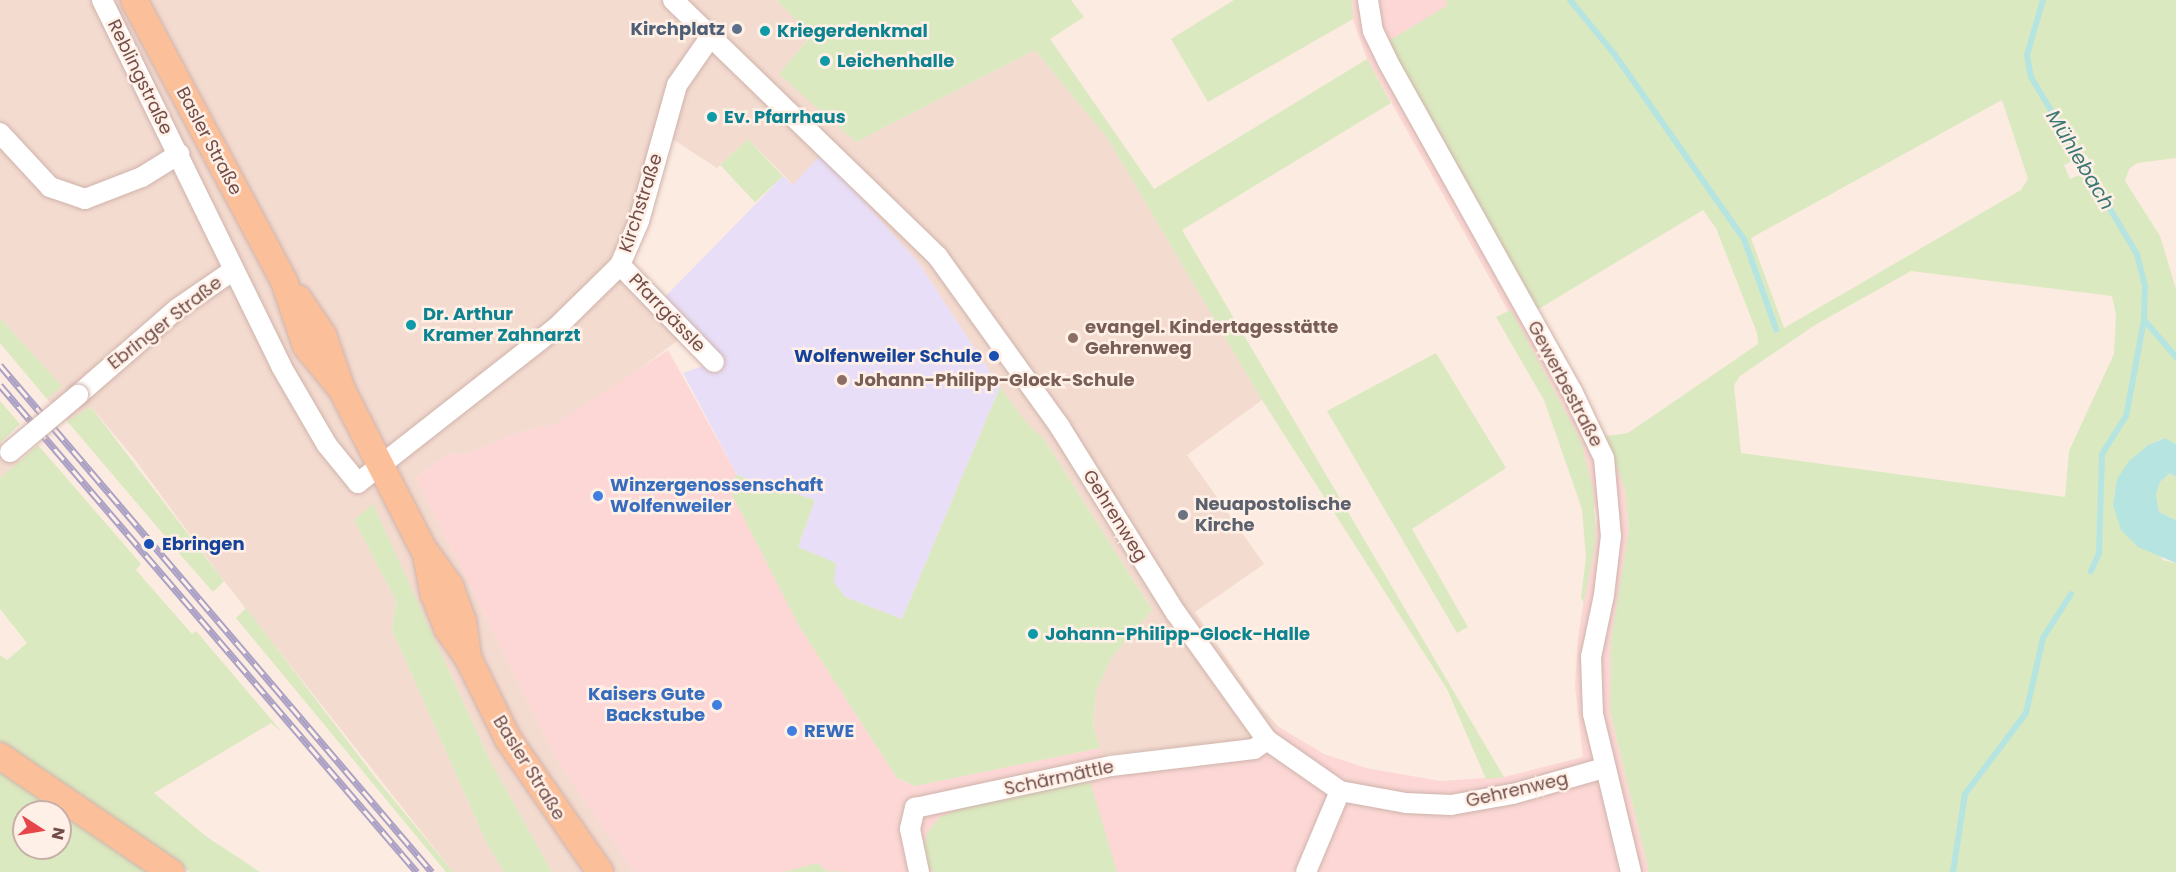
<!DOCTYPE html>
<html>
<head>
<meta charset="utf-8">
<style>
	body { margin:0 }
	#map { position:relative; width:2176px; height:872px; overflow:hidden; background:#fcebe1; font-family:Poppins,sans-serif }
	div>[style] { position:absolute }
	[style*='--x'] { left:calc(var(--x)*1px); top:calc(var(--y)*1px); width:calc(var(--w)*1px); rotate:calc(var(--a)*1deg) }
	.residential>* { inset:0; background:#f4dbd0 }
	.commercial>* { inset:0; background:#fcd7d5 }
	.education>* { inset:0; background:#e8def8 }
	.green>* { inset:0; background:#dbe9c0; transform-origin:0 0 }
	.water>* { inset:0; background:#b6e5e1 }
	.stream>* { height:6px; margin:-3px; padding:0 3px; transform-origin:3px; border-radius:3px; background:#b6e5e1 }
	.roads { filter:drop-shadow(0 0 2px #cfb3ab) drop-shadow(0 0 2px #cfb3ab) }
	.minor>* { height:20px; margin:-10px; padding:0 10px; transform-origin:10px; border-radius:10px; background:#fff }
	.major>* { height:26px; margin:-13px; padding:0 13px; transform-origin:13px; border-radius:13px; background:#fbbf9a }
	.rail>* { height:7px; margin-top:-3.5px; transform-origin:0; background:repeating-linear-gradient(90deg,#fff0e7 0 14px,#aba1c5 0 28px); box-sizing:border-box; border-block:2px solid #aba1c5 }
	.bridges { filter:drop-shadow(0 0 2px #cfb3ab) drop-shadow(0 0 2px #cfb3ab) }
	.minor-bridge>* { height:20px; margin:-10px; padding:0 10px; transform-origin:10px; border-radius:10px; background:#fff }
	.dots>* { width:16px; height:16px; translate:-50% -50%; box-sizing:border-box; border:3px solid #fff0e7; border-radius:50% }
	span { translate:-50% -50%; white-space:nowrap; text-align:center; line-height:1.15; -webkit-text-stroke:5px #fff0e7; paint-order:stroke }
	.service-label { font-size:18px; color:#4e5e75; font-weight:700 }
	.right { translate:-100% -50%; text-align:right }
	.culture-label { font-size:18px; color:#0d838f; font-weight:700 }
	.left { translate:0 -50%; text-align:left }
	.street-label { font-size:18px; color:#734d48 }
	.education-label { font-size:18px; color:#785e54; font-weight:700 }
	.transit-label { font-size:18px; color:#164399; font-weight:700 }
	.shop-label { font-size:18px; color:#366cbe; font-weight:700 }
	.worship-label { font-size:18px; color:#5b616d; font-weight:700 }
	.water-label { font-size:20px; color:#3c7874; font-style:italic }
	.north { position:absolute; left:12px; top:800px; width:60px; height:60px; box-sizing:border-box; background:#fff0e7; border:2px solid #c7afa7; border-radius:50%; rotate:102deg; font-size:16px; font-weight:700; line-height:24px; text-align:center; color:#734d48 }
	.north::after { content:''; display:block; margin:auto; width:21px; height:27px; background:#e6464a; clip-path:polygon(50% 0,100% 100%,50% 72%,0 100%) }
</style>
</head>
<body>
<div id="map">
	<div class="residential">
		<div style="clip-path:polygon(0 0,776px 0,812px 34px,780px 74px,856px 142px,1035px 50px,1108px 139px,1262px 400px,1187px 455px,1264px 564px,1195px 612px,1257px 703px,1279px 727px,1253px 739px,1102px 755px,1093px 726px,1096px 691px,1112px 657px,1152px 610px,1044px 439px,1029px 426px,1000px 387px,918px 262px,793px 185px,748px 139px,717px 168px,671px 138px,631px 269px,688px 333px,600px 398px,555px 424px,513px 434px,465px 455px,448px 453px,416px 478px,557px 760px,634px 872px,552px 872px,490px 761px,373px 505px,354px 520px,396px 601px,392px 630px,487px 844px,504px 872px,453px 872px,224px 581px,133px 457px,91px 407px,67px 421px,47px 399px,61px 386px,0 318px)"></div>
		<div style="clip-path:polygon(1px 442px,19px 462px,0 478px,0 443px)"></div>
	</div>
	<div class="commercial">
		<div style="clip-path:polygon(1352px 0,1446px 0,1449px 5px,1387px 43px,1614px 452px,1625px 490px,1629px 530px,1610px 712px,1649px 872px,848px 872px,826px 871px,818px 864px,784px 872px,634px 872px,557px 760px,416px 478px,448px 453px,465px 455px,513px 434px,555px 424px,668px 350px,737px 475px,727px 485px,799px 626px,897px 778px,914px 786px,1100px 748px,1102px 755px,1114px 756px,1253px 739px,1279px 727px,1324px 754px,1366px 768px,1440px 781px,1504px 777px,1583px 757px,1575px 686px,1578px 638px,1597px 517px,1581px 441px,1367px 59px,1353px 19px)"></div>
	</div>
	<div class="education">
		<div style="clip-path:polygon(821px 154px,918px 262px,1000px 387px,902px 619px,845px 597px,798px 547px,815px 500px,737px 475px,683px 373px,714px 362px,660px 302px,783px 176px,793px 185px)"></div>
	</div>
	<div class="green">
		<div style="clip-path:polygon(776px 0,1071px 0,1084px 17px,1050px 39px,1154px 189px,1367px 59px,1391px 103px,1182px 230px,1504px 777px,1486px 779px,1447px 689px,1262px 400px,1108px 139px,1035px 50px,856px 142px,779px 74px,812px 35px)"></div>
		<div style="clip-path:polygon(1234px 0,1352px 0,1353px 19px,1208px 102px,1171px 39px)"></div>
		<div style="clip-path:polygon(evenodd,1446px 0,2176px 0,2176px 158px,2137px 163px,2129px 169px,2125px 181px,2160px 236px,2176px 289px,2176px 444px,2164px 438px,2148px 445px,2162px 560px,2176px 563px,2176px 872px,1649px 872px,1610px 712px,1611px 639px,1629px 530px,1625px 490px,1606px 436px,1628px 433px,1758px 344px,1757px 333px,1716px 228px,1703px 210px,1537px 310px,1387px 42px,1448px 5px,1446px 0,2002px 100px,2028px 179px,2021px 190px,1784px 328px,1751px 238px,2002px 100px,1446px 0,2087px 155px,2093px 169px,2070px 179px,2064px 165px,2087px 155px,1446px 0,1911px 271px,2112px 296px,2116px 315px,2114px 354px,2069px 451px,2065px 497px,1741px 453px,1734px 385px,1740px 376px,1815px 325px,1911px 271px)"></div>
		<div style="left:748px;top:139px;width:51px;height:38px;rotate:47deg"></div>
		<div style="clip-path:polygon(1511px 310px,1581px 441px,1593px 488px,1596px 540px,1584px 603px,1581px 597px,1586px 558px,1582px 509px,1544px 400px,1496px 317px)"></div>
		<div style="clip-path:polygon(0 318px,62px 386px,47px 399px,0 343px)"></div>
		<div style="clip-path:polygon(1436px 353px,1506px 468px,1412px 529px,1468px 627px,1457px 633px,1327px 411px)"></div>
		<div style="clip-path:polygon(1000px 387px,1029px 426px,1044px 439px,1152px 610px,1112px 657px,1096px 691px,1093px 726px,1100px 748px,915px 786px,897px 778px,799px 626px,727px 485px,737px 475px,815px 500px,798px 547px,836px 563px,834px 582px,845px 597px,902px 619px)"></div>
		<div style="clip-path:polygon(0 401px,20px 424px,0 443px)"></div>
		<div style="clip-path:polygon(91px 407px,224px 581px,213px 592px,178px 552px,183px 547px,176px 538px,170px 542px,67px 421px)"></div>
		<div style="clip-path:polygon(38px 445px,141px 564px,136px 570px,163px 601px,192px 634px,196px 631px,282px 732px,271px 723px,154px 793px,207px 837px,260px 872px,190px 872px,0 743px,0 655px,7px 660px,27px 643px,0 609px,0 478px)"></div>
		<div style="clip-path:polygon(2170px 473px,2176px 477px,2176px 520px,2159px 512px,2156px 495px,2160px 482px)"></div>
		<div style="clip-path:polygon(373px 504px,490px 761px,552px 872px,504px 872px,487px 844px,392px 630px,396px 601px,354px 520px)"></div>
		<div style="clip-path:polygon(246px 608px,375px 777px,453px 872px,446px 872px,236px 618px)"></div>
		<div style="clip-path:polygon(0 771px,59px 812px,24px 812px,24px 848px,60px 848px,60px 812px,150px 872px,0 872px)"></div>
		<div style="clip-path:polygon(1090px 781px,1117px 872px,932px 872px,923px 855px,927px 833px,940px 817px,964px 807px)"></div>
		<div style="clip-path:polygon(818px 863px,826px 871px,848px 872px,784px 872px)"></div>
	</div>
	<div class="water">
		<div style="clip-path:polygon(2165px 438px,2176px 444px,2176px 477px,2170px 473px,2160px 482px,2156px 495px,2159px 512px,2176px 520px,2176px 563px,2138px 547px,2121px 530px,2113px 505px,2117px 479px,2129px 461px,2148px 445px)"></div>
	</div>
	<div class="stream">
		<div style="--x:1570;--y:0;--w:71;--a:50.7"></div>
		<div style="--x:1615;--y:55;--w:225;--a:55"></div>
		<div style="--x:1744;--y:239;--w:96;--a:70.4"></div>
		<div style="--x:2043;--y:0;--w:57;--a:106.2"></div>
		<div style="--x:2027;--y:55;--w:22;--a:80"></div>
		<div style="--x:2031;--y:77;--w:206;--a:59.1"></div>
		<div style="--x:2137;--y:254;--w:34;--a:76"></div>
		<div style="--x:2145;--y:287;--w:33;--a:92"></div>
		<div style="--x:2144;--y:320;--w:98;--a:100.6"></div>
		<div style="--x:2126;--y:416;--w:45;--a:122.3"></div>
		<div style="--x:2102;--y:454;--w:99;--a:91.7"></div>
		<div style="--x:2099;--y:553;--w:20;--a:114"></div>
		<div style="--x:2144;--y:320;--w:49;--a:49.1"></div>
		<div style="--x:1953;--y:872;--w:79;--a:-81.3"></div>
		<div style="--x:1965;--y:794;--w:101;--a:-53"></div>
		<div style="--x:2026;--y:713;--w:77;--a:-77.2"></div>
		<div style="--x:2043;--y:638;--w:52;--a:-57.5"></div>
	</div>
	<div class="roads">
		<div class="minor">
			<div style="--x:102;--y:0;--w:407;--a:63.9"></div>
			<div style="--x:281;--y:366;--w:91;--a:59.8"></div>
			<div style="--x:327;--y:445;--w:49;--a:50.8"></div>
			<div style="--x:358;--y:483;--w:253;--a:-38.1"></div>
			<div style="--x:557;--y:327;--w:88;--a:-44.5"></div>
			<div style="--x:620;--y:265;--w:48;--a:-66.6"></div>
			<div style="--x:639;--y:221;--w:141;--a:-74.4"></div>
			<div style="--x:677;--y:85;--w:60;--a:-55.2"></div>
			<div style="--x:673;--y:0;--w:369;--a:44.1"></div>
			<div style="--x:938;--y:257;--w:209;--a:54.3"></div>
			<div style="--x:1060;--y:427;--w:219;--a:58.1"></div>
			<div style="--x:1176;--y:613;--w:156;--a:54.4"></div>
			<div style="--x:1267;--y:740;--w:89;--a:34.9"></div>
			<div style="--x:1340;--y:791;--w:67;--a:10.3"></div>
			<div style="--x:1406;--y:803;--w:45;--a:2.5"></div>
			<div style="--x:1451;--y:805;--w:63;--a:-10.1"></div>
			<div style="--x:1513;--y:794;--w:95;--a:-15.9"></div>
			<div style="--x:1368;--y:0;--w:31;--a:81"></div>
			<div style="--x:1373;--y:31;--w:34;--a:64"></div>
			<div style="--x:1388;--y:62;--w:377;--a:60.8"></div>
			<div style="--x:1572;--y:391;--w:74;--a:64.5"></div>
			<div style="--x:1604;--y:458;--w:78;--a:84.9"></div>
			<div style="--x:1611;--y:536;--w:59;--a:96.8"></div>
			<div style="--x:1604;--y:595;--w:63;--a:101.8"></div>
			<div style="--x:1591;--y:657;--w:57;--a:88"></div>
			<div style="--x:1593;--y:714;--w:163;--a:76.5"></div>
			<div style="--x:0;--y:133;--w:74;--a:47.2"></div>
			<div style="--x:50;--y:187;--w:37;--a:19"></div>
			<div style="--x:85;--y:199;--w:61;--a:-21.1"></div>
			<div style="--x:142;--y:177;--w:44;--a:-31.9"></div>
			<div style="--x:620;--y:265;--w:135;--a:45.9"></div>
			<div style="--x:78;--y:395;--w:131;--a:-41"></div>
			<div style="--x:177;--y:309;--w:67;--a:-34.6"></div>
			<div style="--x:919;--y:872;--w:44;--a:-101.8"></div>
			<div style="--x:910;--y:829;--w:22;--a:-77"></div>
			<div style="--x:915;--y:808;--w:200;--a:-12.1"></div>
			<div style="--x:1111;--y:766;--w:144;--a:-6.8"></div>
			<div style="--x:1254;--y:749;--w:16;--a:-35"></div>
			<div style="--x:1306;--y:872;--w:88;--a:-67.2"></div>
		</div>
		<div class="major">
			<div style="--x:134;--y:0;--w:319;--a:61.9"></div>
			<div style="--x:284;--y:281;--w:69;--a:71.3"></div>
			<div style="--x:306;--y:346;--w:57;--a:50.7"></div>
			<div style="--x:298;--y:298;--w:45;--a:56"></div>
			<div style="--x:323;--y:335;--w:58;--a:70.9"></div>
			<div style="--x:342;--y:390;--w:178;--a:62.9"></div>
			<div style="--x:423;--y:548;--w:47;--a:54.6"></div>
			<div style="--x:450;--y:586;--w:37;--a:70"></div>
			<div style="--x:463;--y:621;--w:37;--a:82"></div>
			<div style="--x:427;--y:560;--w:36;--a:79"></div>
			<div style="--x:434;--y:595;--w:35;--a:68"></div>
			<div style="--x:447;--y:628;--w:37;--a:55"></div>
			<div style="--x:468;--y:658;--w:90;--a:63.7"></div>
			<div style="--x:508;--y:739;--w:162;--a:55.3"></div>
			<div style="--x:0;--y:756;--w:207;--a:34.2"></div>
		</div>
	</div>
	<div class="rail">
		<div style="--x:0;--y:365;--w:666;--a:49.57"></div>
		<div style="--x:0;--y:385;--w:641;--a:49.43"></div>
	</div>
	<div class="bridges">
		<div class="minor-bridge">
			<div style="--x:10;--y:452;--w:89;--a:-40"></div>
		</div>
	</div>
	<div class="dots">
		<div style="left:737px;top:29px;background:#5c6f8a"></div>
		<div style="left:765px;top:31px;background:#0f9aa8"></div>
		<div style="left:825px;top:61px;background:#0f9aa8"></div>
		<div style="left:712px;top:117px;background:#0f9aa8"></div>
		<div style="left:411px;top:325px;background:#0f9aa8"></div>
		<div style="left:1073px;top:338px;background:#8d6e63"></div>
		<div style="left:994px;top:356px;background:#1a4fb4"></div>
		<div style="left:842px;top:380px;background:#8d6e63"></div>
		<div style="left:598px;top:496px;background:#3f7fe0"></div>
		<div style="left:1183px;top:515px;background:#6b7280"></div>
		<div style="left:149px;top:544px;background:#1a4fb4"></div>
		<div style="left:1033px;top:634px;background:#0f9aa8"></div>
		<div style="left:717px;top:705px;background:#3f7fe0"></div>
		<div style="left:792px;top:731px;background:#3f7fe0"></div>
	</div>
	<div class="service-label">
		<span class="right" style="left:725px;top:29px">Kirchplatz</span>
	</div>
	<div class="culture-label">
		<span class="left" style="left:777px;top:31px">Kriegerdenkmal</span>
		<span class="left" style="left:837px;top:61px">Leichenhalle</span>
		<span class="left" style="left:724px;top:117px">Ev. Pfarrhaus</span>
		<span class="left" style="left:423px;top:325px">Dr. Arthur<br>Kramer Zahnarzt</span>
		<span class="left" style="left:1045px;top:634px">Johann-Philipp-Glock-Halle</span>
	</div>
	<div class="street-label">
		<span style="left:140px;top:77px;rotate:64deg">Reblingstraße</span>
		<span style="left:209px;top:141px;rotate:62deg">Basler Straße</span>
		<span style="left:641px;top:203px;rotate:-72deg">Kirchstraße</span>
		<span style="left:667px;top:313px;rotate:46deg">Pfarrgässle</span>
		<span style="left:165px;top:323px;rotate:-38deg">Ebringer Straße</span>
		<span style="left:1565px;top:384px;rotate:62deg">Gewerbestraße</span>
		<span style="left:1115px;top:516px;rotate:58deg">Gehrenweg</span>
		<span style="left:529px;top:768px;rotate:58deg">Basler Straße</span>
		<span style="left:1059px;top:778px;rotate:-12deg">Schärmättle</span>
		<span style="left:1517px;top:790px;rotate:-13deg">Gehrenweg</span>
	</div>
	<div class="education-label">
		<span class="left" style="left:1085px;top:338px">evangel. Kindertagesstätte<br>Gehrenweg</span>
		<span class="left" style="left:854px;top:380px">Johann-Philipp-Glock-Schule</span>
	</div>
	<div class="transit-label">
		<span class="right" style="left:982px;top:356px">Wolfenweiler Schule</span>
		<span class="left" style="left:162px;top:544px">Ebringen</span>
	</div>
	<div class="shop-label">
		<span class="left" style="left:610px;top:496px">Winzergenossenschaft<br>Wolfenweiler</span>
		<span class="right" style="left:705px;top:705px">Kaisers Gute<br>Backstube</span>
		<span class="left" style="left:804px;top:731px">REWE</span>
	</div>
	<div class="worship-label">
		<span class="left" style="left:1195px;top:515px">Neuapostolische<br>Kirche</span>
	</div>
	<div class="water-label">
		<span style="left:2080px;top:160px;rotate:59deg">Mühlebach</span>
	</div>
	<div class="north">N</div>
</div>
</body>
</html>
